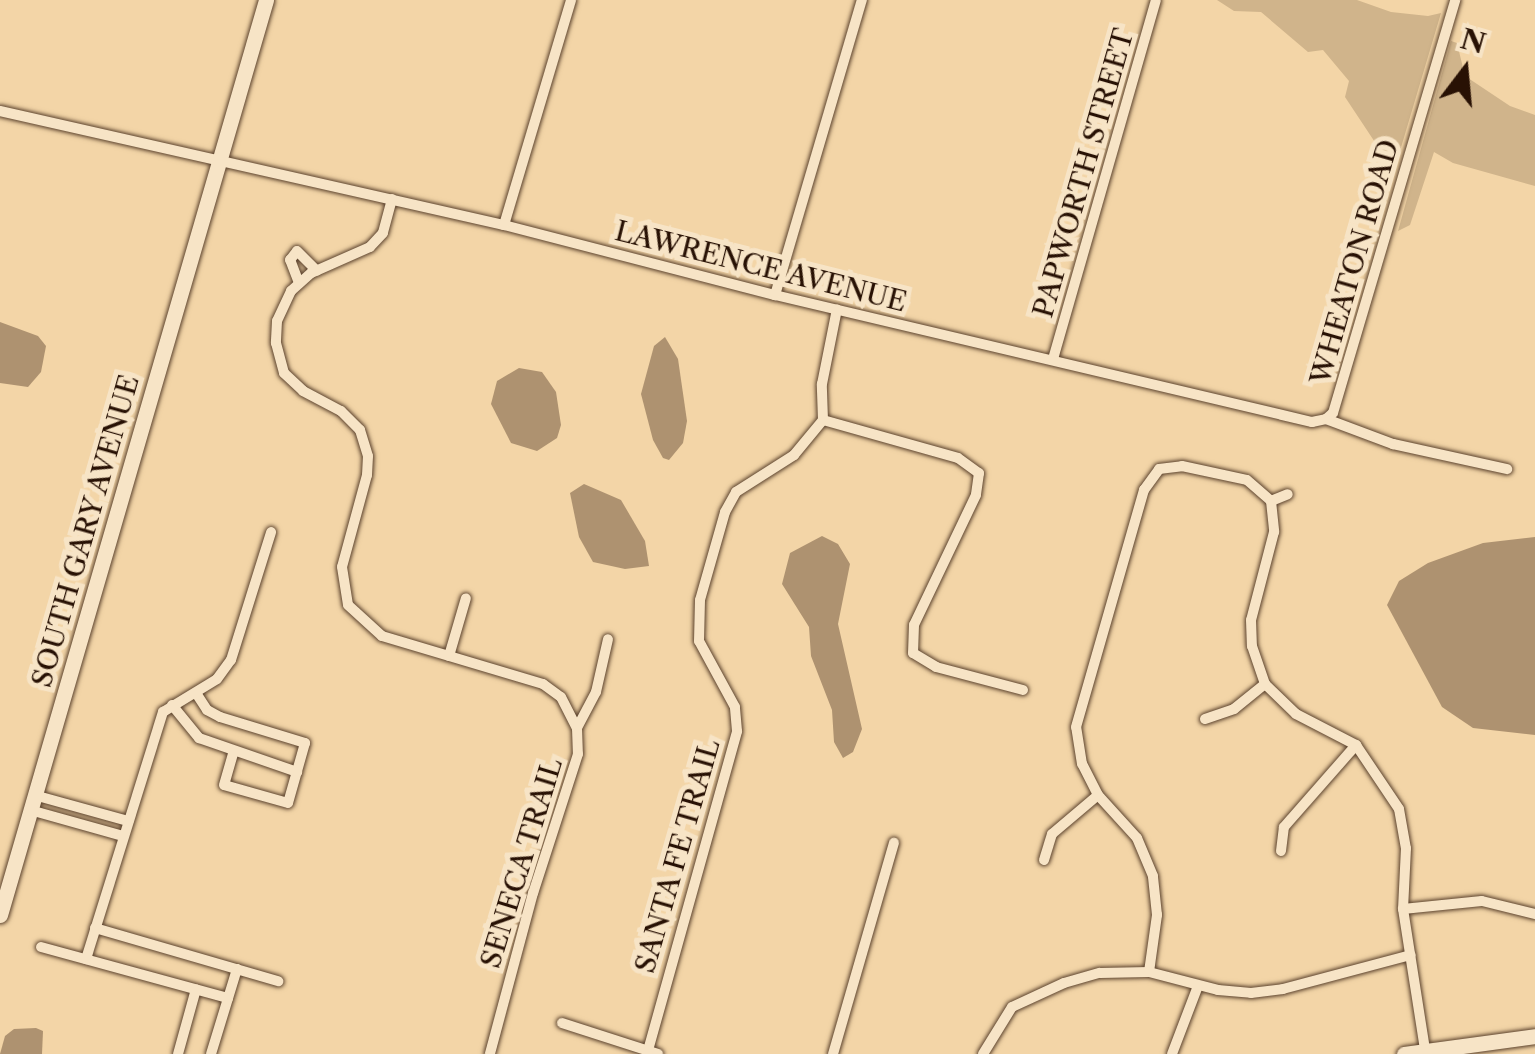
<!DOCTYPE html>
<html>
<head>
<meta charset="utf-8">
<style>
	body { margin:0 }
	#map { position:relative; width:1535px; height:1054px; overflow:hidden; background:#f3d5a7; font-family:"Libre Caslon Text",serif }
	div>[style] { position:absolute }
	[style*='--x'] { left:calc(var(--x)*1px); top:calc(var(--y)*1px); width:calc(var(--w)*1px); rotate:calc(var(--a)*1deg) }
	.green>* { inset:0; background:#d0b48b }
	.water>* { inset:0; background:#ae9270 }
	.roads { filter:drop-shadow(0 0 2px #5b422d) drop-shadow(0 0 2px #5b422d) }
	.street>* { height:10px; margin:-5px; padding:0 5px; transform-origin:5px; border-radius:5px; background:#f7e4c6 }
	.secondary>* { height:15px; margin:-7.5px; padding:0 7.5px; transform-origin:7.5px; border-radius:7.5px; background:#f7e4c6 }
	span { translate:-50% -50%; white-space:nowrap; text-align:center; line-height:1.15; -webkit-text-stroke:10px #f7e4c6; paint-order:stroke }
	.street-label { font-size:28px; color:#281104 }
	.north { position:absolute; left:1415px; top:20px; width:100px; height:100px; -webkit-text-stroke:8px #f7e4c6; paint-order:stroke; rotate:16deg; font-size:28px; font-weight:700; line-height:40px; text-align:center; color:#281104 }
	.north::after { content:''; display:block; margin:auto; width:35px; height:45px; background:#281104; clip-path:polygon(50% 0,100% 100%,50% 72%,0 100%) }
</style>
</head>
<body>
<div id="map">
	<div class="green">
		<div style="clip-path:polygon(1217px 0,1357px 0,1391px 12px,1428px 16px,1441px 13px,1394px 171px,1345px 97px,1349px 81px,1323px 50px,1308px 52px,1261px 12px,1234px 11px)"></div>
		<div style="clip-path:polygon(1451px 41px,1457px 43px,1465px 76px,1510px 106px,1535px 115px,1535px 186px,1453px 163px,1434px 152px,1410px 225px,1398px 231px)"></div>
	</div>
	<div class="water">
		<div style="clip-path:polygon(0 322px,38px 336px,46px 346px,41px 372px,28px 387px,0 383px)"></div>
		<div style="clip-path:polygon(665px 337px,678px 359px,687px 421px,683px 443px,669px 460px,663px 458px,653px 440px,641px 394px,654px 346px)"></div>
		<div style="clip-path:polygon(519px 368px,542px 372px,556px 392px,561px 425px,557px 438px,537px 451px,511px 443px,491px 404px,497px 381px)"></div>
		<div style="clip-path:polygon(584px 484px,621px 500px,645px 541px,649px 566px,625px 569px,593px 562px,579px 537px,570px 493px)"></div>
		<div style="clip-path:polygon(822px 536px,838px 544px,850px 564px,838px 624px,862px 729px,853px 752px,843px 758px,834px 742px,832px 710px,811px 656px,809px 627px,782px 584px,790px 553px)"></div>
		<div style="clip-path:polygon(1535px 537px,1535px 735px,1473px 728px,1442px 707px,1387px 605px,1399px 581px,1428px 563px,1483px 543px)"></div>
		<div style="clip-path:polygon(36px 1028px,43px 1031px,42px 1054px,0 1054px,5px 1036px,14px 1029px)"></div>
	</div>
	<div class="roads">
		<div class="street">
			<div style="--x:0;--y:111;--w:517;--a:12.75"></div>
			<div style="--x:504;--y:225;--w:280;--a:14.5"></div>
			<div style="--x:775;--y:295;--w:552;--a:13.31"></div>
			<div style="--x:1312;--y:422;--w:14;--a:-12"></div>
			<div style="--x:1326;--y:419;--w:72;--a:20.5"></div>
			<div style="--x:1393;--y:444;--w:117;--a:12.4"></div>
			<div style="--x:392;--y:199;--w:35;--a:105"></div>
			<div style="--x:383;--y:233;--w:19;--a:133"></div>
			<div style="--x:370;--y:247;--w:64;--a:156.2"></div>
			<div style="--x:311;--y:273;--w:27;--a:138"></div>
			<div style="--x:291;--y:291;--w:33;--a:115"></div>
			<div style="--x:277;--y:321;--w:22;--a:93"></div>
			<div style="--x:276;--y:343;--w:31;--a:75"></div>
			<div style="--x:284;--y:373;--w:26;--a:43"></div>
			<div style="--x:303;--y:391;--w:43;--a:27.8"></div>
			<div style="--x:341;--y:411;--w:27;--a:45"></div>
			<div style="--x:360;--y:430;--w:27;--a:73"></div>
			<div style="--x:368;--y:456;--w:19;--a:93"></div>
			<div style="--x:367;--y:475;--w:95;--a:105.2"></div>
			<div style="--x:342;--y:567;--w:38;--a:81"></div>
			<div style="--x:348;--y:605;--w:46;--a:42.4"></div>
			<div style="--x:382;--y:636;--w:168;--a:16.6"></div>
			<div style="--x:543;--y:684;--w:22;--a:36"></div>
			<div style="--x:561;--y:697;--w:35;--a:63"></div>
			<div style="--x:577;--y:728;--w:26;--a:88"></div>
			<div style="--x:578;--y:754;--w:146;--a:107.9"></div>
			<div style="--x:533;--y:893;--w:167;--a:105"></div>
			<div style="--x:504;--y:225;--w:235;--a:-73.4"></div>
			<div style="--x:299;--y:283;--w:25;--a:-111"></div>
			<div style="--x:290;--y:260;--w:11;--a:-52"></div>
			<div style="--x:297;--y:251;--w:28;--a:45"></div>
			<div style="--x:775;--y:295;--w:308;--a:-73.6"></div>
			<div style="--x:1053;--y:359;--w:373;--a:-74"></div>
			<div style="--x:1326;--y:419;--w:9;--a:-41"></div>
			<div style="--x:1333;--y:413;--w:431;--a:-73.5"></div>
			<div style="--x:823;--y:420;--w:140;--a:15.7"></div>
			<div style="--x:958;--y:458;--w:26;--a:36"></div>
			<div style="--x:979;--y:473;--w:22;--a:98"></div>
			<div style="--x:976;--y:495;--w:144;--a:115.5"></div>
			<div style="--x:914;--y:625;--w:28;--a:92"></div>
			<div style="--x:913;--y:653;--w:27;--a:31"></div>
			<div style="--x:936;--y:667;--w:90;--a:14.8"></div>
			<div style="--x:1271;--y:501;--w:18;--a:-22"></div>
			<div style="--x:449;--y:656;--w:60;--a:-73.7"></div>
			<div style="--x:196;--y:693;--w:20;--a:57"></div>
			<div style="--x:207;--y:710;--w:15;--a:28"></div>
			<div style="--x:220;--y:717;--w:89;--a:17"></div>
			<div style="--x:305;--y:743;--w:62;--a:105.8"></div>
			<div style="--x:288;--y:803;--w:66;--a:-164.3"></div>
			<div style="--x:224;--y:785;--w:33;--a:-74"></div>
			<div style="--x:172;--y:705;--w:43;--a:50.7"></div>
			<div style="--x:199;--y:738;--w:104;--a:19.1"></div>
			<div style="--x:1205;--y:719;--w:31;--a:-19"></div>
			<div style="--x:1234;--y:709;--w:40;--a:-39"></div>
			<div style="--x:577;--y:728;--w:41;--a:-62.2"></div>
			<div style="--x:596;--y:692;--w:54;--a:-77.2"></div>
			<div style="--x:34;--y:795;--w:98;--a:15.5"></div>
			<div style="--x:30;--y:810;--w:97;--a:15.6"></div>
			<div style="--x:1281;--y:851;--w:24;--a:-83"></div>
			<div style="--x:1284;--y:827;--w:109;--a:-48.7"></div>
			<div style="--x:1044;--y:860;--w:27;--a:-73"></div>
			<div style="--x:1052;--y:834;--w:60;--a:-40.3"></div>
			<div style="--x:1403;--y:909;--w:79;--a:-5.8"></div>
			<div style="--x:1482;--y:901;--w:55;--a:13.8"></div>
			<div style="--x:95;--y:928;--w:191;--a:16.2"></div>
			<div style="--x:41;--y:947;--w:194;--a:15.3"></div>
			<div style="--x:86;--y:959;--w:259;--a:-72.7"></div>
			<div style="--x:163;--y:712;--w:63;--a:-31.4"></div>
			<div style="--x:217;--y:679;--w:24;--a:-54"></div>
			<div style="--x:231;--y:660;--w:134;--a:-72.6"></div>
			<div style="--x:1149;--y:972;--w:58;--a:-82"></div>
			<div style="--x:1157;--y:915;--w:39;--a:-96"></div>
			<div style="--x:1153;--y:876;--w:41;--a:-112.8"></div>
			<div style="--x:1137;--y:838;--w:58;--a:-132.2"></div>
			<div style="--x:1098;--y:795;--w:35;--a:-117"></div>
			<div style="--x:1082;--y:764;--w:37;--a:-99"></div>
			<div style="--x:1076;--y:727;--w:247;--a:-74"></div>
			<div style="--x:1144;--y:490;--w:26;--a:-54"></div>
			<div style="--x:1159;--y:469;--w:23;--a:-7"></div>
			<div style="--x:1182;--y:466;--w:66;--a:12.2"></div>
			<div style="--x:1247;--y:480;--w:32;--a:41"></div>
			<div style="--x:1271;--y:501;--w:31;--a:84"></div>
			<div style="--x:1274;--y:532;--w:91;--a:104.6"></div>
			<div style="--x:1251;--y:620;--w:26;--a:88"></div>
			<div style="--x:1252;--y:646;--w:40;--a:71.1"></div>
			<div style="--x:1265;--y:684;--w:43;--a:44.1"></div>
			<div style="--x:1296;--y:714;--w:68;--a:27.3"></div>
			<div style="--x:1356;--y:745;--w:77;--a:56.1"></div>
			<div style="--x:1399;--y:809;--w:40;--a:80"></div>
			<div style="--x:1406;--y:848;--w:61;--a:92.8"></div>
			<div style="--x:1403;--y:909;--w:143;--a:81.1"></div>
			<div style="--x:562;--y:1023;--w:101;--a:17.9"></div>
			<div style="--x:178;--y:1054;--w:67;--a:-74.5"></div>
			<div style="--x:211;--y:1054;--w:89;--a:-73"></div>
			<div style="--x:647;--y:1054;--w:335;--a:-74.4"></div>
			<div style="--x:737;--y:731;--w:24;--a:-95"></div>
			<div style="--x:735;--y:707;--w:75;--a:-118.6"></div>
			<div style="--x:699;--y:641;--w:41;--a:-88.6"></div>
			<div style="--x:700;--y:600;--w:91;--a:-74.1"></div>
			<div style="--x:725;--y:512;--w:23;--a:-61"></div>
			<div style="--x:736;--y:492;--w:69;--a:-32.5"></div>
			<div style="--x:794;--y:455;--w:45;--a:-50.4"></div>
			<div style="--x:823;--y:420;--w:36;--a:-92"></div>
			<div style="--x:822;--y:384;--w:76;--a:-78.7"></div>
			<div style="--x:833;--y:1054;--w:220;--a:-73.9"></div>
			<div style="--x:983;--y:1054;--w:55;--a:-58.3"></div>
			<div style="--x:1012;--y:1007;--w:57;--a:-24.8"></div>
			<div style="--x:1064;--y:983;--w:37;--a:-16"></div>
			<div style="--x:1100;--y:973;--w:49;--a:-1.2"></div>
			<div style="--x:1149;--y:972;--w:71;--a:14.6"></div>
			<div style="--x:1218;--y:990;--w:33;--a:5"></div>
			<div style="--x:1251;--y:993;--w:32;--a:-7"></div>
			<div style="--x:1283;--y:989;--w:132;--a:-14.9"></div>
			<div style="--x:1172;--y:1054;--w:73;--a:-69.1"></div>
		</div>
		<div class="secondary">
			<div style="--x:0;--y:915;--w:953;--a:-73.79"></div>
			<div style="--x:1404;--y:1054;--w:132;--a:-7.8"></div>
		</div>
	</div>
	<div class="street-label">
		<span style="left:1083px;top:173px;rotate:-74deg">PAPWORTH STREET</span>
		<span style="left:1354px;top:262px;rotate:-74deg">WHEATON ROAD</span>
		<span style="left:761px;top:266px;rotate:14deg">LAWRENCE AVENUE</span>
		<span style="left:85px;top:531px;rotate:-74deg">SOUTH GARY AVENUE</span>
		<span style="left:677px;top:856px;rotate:-74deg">SANTA FE TRAIL</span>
		<span style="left:521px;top:863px;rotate:-73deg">SENECA TRAIL</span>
	</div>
	<div class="north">N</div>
</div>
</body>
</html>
